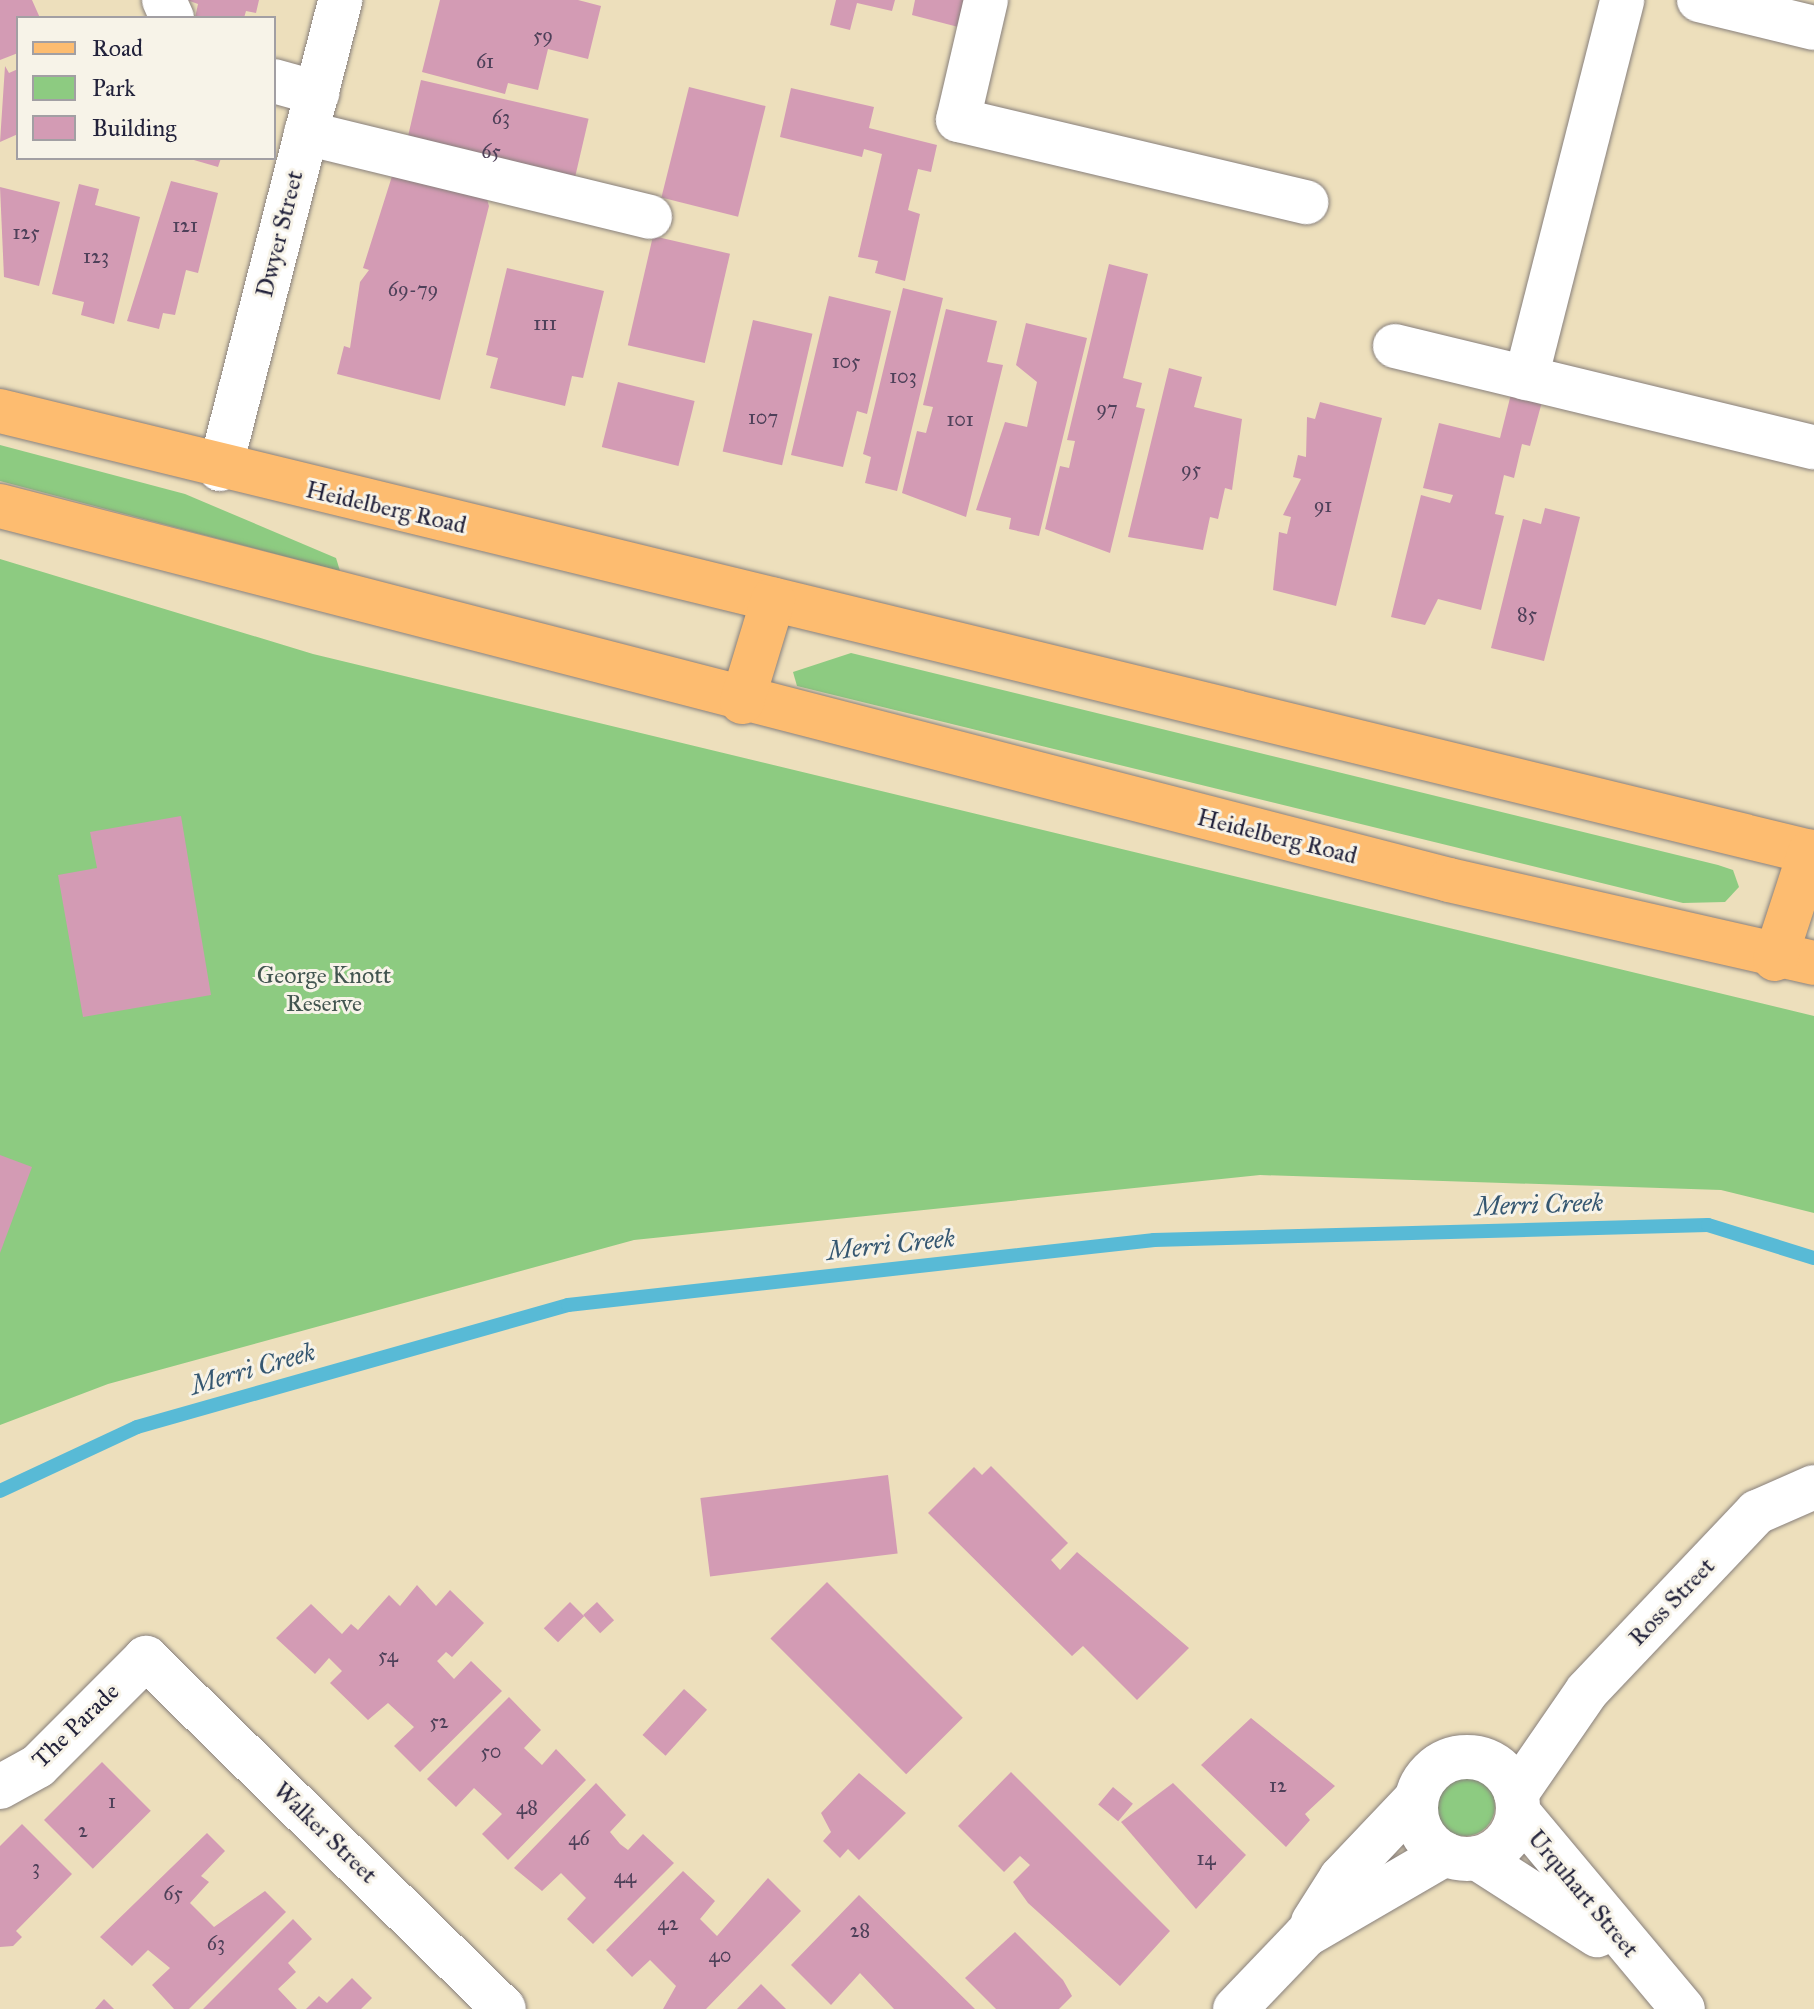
<!DOCTYPE html>
<html>
<head>
<meta charset="utf-8">
<style>
	body { margin:0 }
	#map { position:relative; width:1814px; height:2009px; overflow:hidden; background:#eddfbc; font-family:"IM FELL Great Primer",serif }
	div>[style] { position:absolute }
	[style*='--x'] { left:calc(var(--x)*1px); top:calc(var(--y)*1px); width:calc(var(--w)*1px); rotate:calc(var(--a)*1deg) }
	.green>* { inset:0; background:#8dcb81 }
	.round { border-radius:50% }
	.stream>* { height:14px; margin:-7px; padding:0 7px; transform-origin:7px; border-radius:7px; background:#58bad6 }
	.building>* { inset:0; background:#d39bb4; transform-origin:0 0 }
	.roads { filter:drop-shadow(0 0 2px #88807c) drop-shadow(0 0 2px #88807c) }
	.minor>* { height:44px; margin:-22px; padding:0 22px; transform-origin:22px; border-radius:22px; background:#fff }
	.minor>.ring { margin:-22px; padding:0; box-sizing:content-box; background:none; border:44px solid #fff; border-radius:50% }
	.major>* { height:44px; margin:-22px; padding:0 22px; transform-origin:22px; border-radius:22px; background:#fdbc70 }
	span { translate:-50% -50%; white-space:nowrap; text-align:center; line-height:1.15; -webkit-text-stroke:6px #f7f3e8; paint-order:stroke }
	.number-label { font-size:20px; color:#4e4059 }
	.number-label span { -webkit-text-stroke-width:0 }
	.street-label { font-size:24px; color:#22223b }
	.park-label { font-size:24px; color:#425550 }
	.water-label { font-size:26px; color:#355771; font-style:italic }
	.legend { position:absolute; left:16px; top:16px; width:260px; height:144px; box-sizing:border-box; background:#f7f3e8; border:2px solid #a29fa3; margin:0; padding:10px 14px; list-style:none; font-size:24px; color:#22223b }
	.legend li { display:flex; align-items:center; gap:16px; height:40px }
	.legend b { width:40px; border:2px solid #a29fa3 }
</style>
</head>
<body>
<div id="map">
	<div class="green">
		<div style="clip-path:polygon(0 445px,185px 494px,336px 558px,340px 571px,0 481px)"></div>
		<div style="clip-path:polygon(0 559px,313px 654px,1814px 1016px,1814px 1213px,1721px 1190px,1260px 1175px,634px 1240px,108px 1384px,0 1425px)"></div>
		<div style="clip-path:polygon(851px 653px,1718px 865px,1733px 870px,1739px 887px,1725px 902px,1683px 903px,797px 686px,793px 672px)"></div>
		<div class="round" style="left:1435px;top:1776px;width:60px;height:60px"></div>
	</div>
	<div class="stream">
		<div style="--x:0;--y:1491;--w:151;--a:-25"></div>
		<div style="--x:137;--y:1427;--w:448;--a:-15.8"></div>
		<div style="--x:568;--y:1305;--w:590;--a:-6.33"></div>
		<div style="--x:1154;--y:1240;--w:554;--a:-1.55"></div>
		<div style="--x:1708;--y:1225;--w:111;--a:17.3"></div>
	</div>
	<div class="building">
		<div style="clip-path:polygon(0 0,32px 0,40px 18px,18px 18px,18px 53px,0 60px)"></div>
		<div style="clip-path:polygon(187px 0,259px 0,256px 13px,246px 11px,244px 18px,195px 18px,198px 4px)"></div>
		<div style="clip-path:polygon(440px 0,578px 0,601px 6px,588px 59px,548px 49px,538px 90px,508px 83px,505px 94px,422px 72px)"></div>
		<div style="clip-path:polygon(836px 0,895px 0,892px 11px,857px 3px,850px 30px,830px 25px)"></div>
		<div style="clip-path:polygon(915px 0,973px 0,966px 29px,912px 15px)"></div>
		<div style="clip-path:polygon(5px 66px,9px 73px,18px 69px,18px 134px,0 142px)"></div>
		<div style="left:421px;top:80px;width:172px;height:71px;rotate:13deg"></div>
		<div style="left:689px;top:87px;width:79px;height:114px;rotate:14deg"></div>
		<div style="clip-path:polygon(791px 88px,874px 107px,869px 128px,937px 145px,931px 172px,918px 169px,908px 210px,920px 214px,905px 281px,875px 273px,878px 261px,858px 257px,882px 154px,864px 149px,862px 157px,780px 137px)"></div>
		<div style="clip-path:polygon(187px 158px,221px 158px,218px 167px)"></div>
		<div style="clip-path:polygon(393px 173px,486px 196px,489px 206px,440px 400px,337px 374px,344px 346px,350px 348px,360px 282px,369px 270px,363px 268px)"></div>
		<div style="clip-path:polygon(171px 181px,218px 193px,198px 273px,186px 270px,175px 315px,163px 313px,159px 329px,127px 321px)"></div>
		<div style="clip-path:polygon(79px 184px,99px 189px,95px 205px,140px 217px,114px 324px,81px 315px,84px 302px,52px 294px)"></div>
		<div style="clip-path:polygon(0 187px,60px 202px,39px 286px,4px 277px)"></div>
		<div style="left:653px;top:236px;width:79px;height:112px;rotate:13deg"></div>
		<div style="clip-path:polygon(1109px 264px,1148px 274px,1123px 378px,1142px 383px,1136px 407px,1145px 409px,1110px 553px,1045px 529px,1060px 466px,1069px 468px,1075px 441px,1067px 440px)"></div>
		<div style="clip-path:polygon(507px 268px,604px 291px,583px 378px,572px 376px,565px 406px,490px 388px,498px 358px,486px 355px)"></div>
		<div style="clip-path:polygon(903px 288px,943px 298px,897px 491px,865px 483px,871px 457px,863px 454px)"></div>
		<div style="clip-path:polygon(829px 296px,891px 311px,867px 414px,857px 411px,843px 467px,791px 455px)"></div>
		<div style="clip-path:polygon(946px 309px,997px 321px,987px 362px,1003px 365px,966px 517px,902px 493px,917px 431px,926px 433px,933px 407px,923px 405px)"></div>
		<div style="left:753px;top:320px;width:61px;height:135px;rotate:13deg"></div>
		<div style="clip-path:polygon(1026px 323px,1087px 338px,1039px 536px,1009px 529px,1011px 518px,976px 510px,1005px 422px,1027px 427px,1037px 382px,1016px 365px)"></div>
		<div style="clip-path:polygon(1169px 368px,1202px 377px,1194px 407px,1242px 419px,1232px 490px,1225px 488px,1218px 519px,1210px 517px,1203px 550px,1128px 537px)"></div>
		<div style="left:618px;top:382px;width:79px;height:67px;rotate:14deg"></div>
		<div style="clip-path:polygon(1512px 390px,1543px 398px,1530px 446px,1522px 444px,1514px 478px,1504px 475px,1495px 514px,1504px 516px,1481px 610px,1438px 599px,1425px 625px,1391px 617px,1421px 495px,1450px 503px,1453px 495px,1423px 488px,1439px 423px,1500px 438px)"></div>
		<div style="clip-path:polygon(1320px 402px,1382px 418px,1336px 606px,1273px 590px,1279px 532px,1287px 534px,1291px 517px,1283px 515px,1301px 479px,1293px 477px,1298px 455px,1306px 457px,1307px 417px,1315px 419px)"></div>
		<div style="clip-path:polygon(1545px 508px,1580px 517px,1544px 661px,1491px 648px,1523px 519px,1541px 524px)"></div>
		<div style="clip-path:polygon(181px 816px,211px 995px,83px 1017px,58px 875px,97px 868px,90px 832px)"></div>
		<div style="clip-path:polygon(0 1155px,32px 1167px,0 1253px)"></div>
		<div style="clip-path:polygon(991px 1466px,1068px 1543px,1051px 1560px,1060px 1570px,1077px 1552px,1189px 1648px,1137px 1700px,1083px 1646px,1072px 1656px,928px 1513px,974px 1467px,982px 1475px)"></div>
		<div style="left:888px;top:1475px;width:79px;height:189px;rotate:83deg"></div>
		<div style="left:827px;top:1582px;width:192px;height:80px;rotate:45deg"></div>
		<div style="clip-path:polygon(417px 1585px,436px 1606px,450px 1590px,484px 1623px,452px 1657px,446px 1652px,437px 1661px,454px 1679px,471px 1661px,502px 1691px,420px 1772px,394px 1746px,414px 1727px,388px 1703px,368px 1720px,330px 1683px,342px 1671px,329px 1658px,315px 1674px,276px 1638px,311px 1604px,342px 1634px,351px 1624px,358px 1630px,389px 1595px,400px 1606px)"></div>
		<div style="left:570px;top:1602px;width:20px;height:37px;rotate:45deg"></div>
		<div style="left:597px;top:1602px;width:25px;height:19px;rotate:47deg"></div>
		<div style="left:684px;top:1689px;width:31px;height:62px;rotate:42deg"></div>
		<div style="clip-path:polygon(509px 1697px,541px 1730px,524px 1748px,542px 1765px,556px 1749px,586px 1780px,508px 1860px,482px 1834px,502px 1814px,474px 1788px,456px 1807px,427px 1779px)"></div>
		<div style="clip-path:polygon(1251px 1718px,1335px 1786px,1305px 1814px,1310px 1820px,1286px 1847px,1201px 1765px)"></div>
		<div style="left:102px;top:1762px;width:69px;height:82px;rotate:45deg"></div>
		<div style="clip-path:polygon(1011px 1772px,1170px 1931px,1120px 1986px,1028px 1903px,1013px 1882px,1030px 1865px,1020px 1856px,1004px 1872px,958px 1826px)"></div>
		<div style="clip-path:polygon(859px 1773px,906px 1813px,859px 1860px,848px 1849px,840px 1858px,823px 1841px,831px 1832px,821px 1813px)"></div>
		<div style="clip-path:polygon(596px 1783px,626px 1815px,610px 1832px,620px 1844px,628px 1850px,643px 1834px,674px 1863px,593px 1944px,567px 1919px,586px 1898px,561px 1873px,542px 1891px,514px 1868px)"></div>
		<div style="clip-path:polygon(1173px 1783px,1246px 1855px,1196px 1909px,1121px 1822px)"></div>
		<div style="left:1113px;top:1787px;width:26px;height:23px;rotate:40deg"></div>
		<div style="clip-path:polygon(22px 1824px,72px 1874px,16px 1931px,22px 1937px,13px 1946px,0 1947px,0 1846px)"></div>
		<div style="clip-path:polygon(207px 1833px,225px 1851px,201px 1876px,209px 1882px,190px 1903px,214px 1927px,265px 1891px,286px 1912px,189px 2009px,174px 2009px,152px 1985px,170px 1968px,148px 1950px,132px 1966px,100px 1937px)"></div>
		<div style="clip-path:polygon(683px 1871px,715px 1901px,700px 1919px,717px 1936px,768px 1878px,801px 1911px,706px 2009px,663px 2009px,676px 1986px,650px 1960px,632px 1977px,606px 1950px)"></div>
		<div style="clip-path:polygon(859px 1895px,975px 2009px,894px 2009px,860px 1973px,831px 2005px,791px 1965px)"></div>
		<div style="clip-path:polygon(293px 1919px,312px 1939px,288px 1963px,296px 1972px,278px 1989px,297px 2009px,203px 2009px)"></div>
		<div style="clip-path:polygon(1015px 1932px,1063px 1980px,1072px 1996px,1059px 2009px,996px 2009px,965px 1978px)"></div>
		<div style="clip-path:polygon(352px 1978px,372px 1998px,361px 2009px,306px 2009px,319px 1996px,327px 2003px)"></div>
		<div style="clip-path:polygon(761px 1984px,786px 2009px,737px 2009px)"></div>
		<div style="clip-path:polygon(104px 1999px,114px 2009px,95px 2009px)"></div>
	</div>
	<div class="roads">
		<div class="minor">
			<div style="--x:164;--y:0;--w:20;--a:66"></div>
			<div style="--x:986;--y:0;--w:123;--a:103.1"></div>
			<div style="--x:958;--y:120;--w:358;--a:13.3"></div>
			<div style="--x:1699;--y:0;--w:118;--a:13.7"></div>
			<div style="--x:274;--y:81;--w:45;--a:15.6"></div>
			<div style="--x:306;--y:133;--w:354;--a:13.7"></div>
			<div style="--x:1395;--y:346;--w:431;--a:13.6"></div>
			<div style="--x:1526;--y:378;--w:390;--a:-75.7"></div>
			<div style="--x:220;--y:469;--w:484;--a:-75.6"></div>
			<div class="ring" style="left:1416px;top:1757px;width:58px;height:58px"></div>
			<div style="--x:0;--y:1787;--w:43;--a:-28.9"></div>
			<div style="--x:38;--y:1766;--w:153;--a:-45"></div>
			<div style="--x:146;--y:1658;--w:501;--a:44.43"></div>
			<div style="--x:1516;--y:1794;--w:125;--a:-55.4"></div>
			<div style="--x:1587;--y:1691;--w:247;--a:-46.5"></div>
			<div style="--x:1757;--y:1512;--w:62;--a:-23.7"></div>
			<div style="--x:1518;--y:1812;--w:257;--a:50.1"></div>
			<div style="--x:1477;--y:1858;--w:143;--a:32.7"></div>
			<div style="--x:1313;--y:1922;--w:52;--a:-57.5"></div>
			<div style="--x:1341;--y:1878;--w:109;--a:-46.5"></div>
			<div style="--x:1235;--y:2009;--w:103;--a:-46.2"></div>
			<div style="--x:1306;--y:1935;--w:161;--a:-30.2"></div>
		</div>
		<div class="major">
			<div style="--x:0;--y:411;--w:1867;--a:13.69"></div>
			<div style="--x:0;--y:506;--w:1496;--a:14.47"></div>
			<div style="--x:1449;--y:880;--w:374;--a:12.8"></div>
			<div style="--x:742;--y:702;--w:107;--a:-73.1"></div>
			<div style="--x:1775;--y:959;--w:113;--a:-71.9"></div>
		</div>
	</div>
	<div class="number-label">
		<span style="left:543px;top:35px">59</span>
		<span style="left:485px;top:61px">61</span>
		<span style="left:501px;top:117px">63</span>
		<span style="left:491px;top:151px">65</span>
		<span style="left:185px;top:225px">121</span>
		<span style="left:26px;top:232px">125</span>
		<span style="left:96px;top:256px">123</span>
		<span style="left:413px;top:289px">69-79</span>
		<span style="left:545px;top:323px">111</span>
		<span style="left:846px;top:361px">105</span>
		<span style="left:903px;top:376px">103</span>
		<span style="left:1107px;top:408px">97</span>
		<span style="left:763px;top:417px">107</span>
		<span style="left:960px;top:419px">101</span>
		<span style="left:1191px;top:469px">95</span>
		<span style="left:1323px;top:505px">91</span>
		<span style="left:1527px;top:614px">85</span>
		<span style="left:388px;top:1655px">54</span>
		<span style="left:439px;top:1721px">52</span>
		<span style="left:491px;top:1751px">50</span>
		<span style="left:1278px;top:1785px">12</span>
		<span style="left:112px;top:1801px">1</span>
		<span style="left:527px;top:1807px">48</span>
		<span style="left:83px;top:1830px">2</span>
		<span style="left:579px;top:1838px">46</span>
		<span style="left:1206px;top:1858px">14</span>
		<span style="left:36px;top:1867px">3</span>
		<span style="left:625px;top:1876px">44</span>
		<span style="left:173px;top:1893px">65</span>
		<span style="left:668px;top:1923px">42</span>
		<span style="left:860px;top:1930px">28</span>
		<span style="left:216px;top:1943px">63</span>
		<span style="left:720px;top:1955px">40</span>
	</div>
	<div class="street-label">
		<span style="left:280px;top:234px;rotate:-76deg">Dwyer Street</span>
		<span style="left:386px;top:508px;rotate:13deg">Heidelberg Road</span>
		<span style="left:1277px;top:837px;rotate:14deg">Heidelberg Road</span>
		<span style="left:1672px;top:1602px;rotate:-46deg">Ross Street</span>
		<span style="left:76px;top:1726px;rotate:-44deg">The Parade</span>
		<span style="left:325px;top:1833px;rotate:44deg">Walker Street</span>
		<span style="left:1583px;top:1894px;rotate:50deg">Urquhart Street</span>
	</div>
	<div class="park-label">
		<span style="left:324px;top:990px">George Knott<br>Reserve</span>
	</div>
	<div class="water-label">
		<span style="left:1539px;top:1205px;rotate:-2deg">Merri Creek</span>
		<span style="left:891px;top:1245px;rotate:-6deg">Merri Creek</span>
		<span style="left:253px;top:1369px;rotate:-16deg">Merri Creek</span>
	</div>
	<ul class="legend">
	<li><b style="height:10px;background:#fdbc70"></b>Road</li>
	<li><b style="height:22px;background:#8dcb81"></b>Park</li>
	<li><b style="height:22px;background:#d39bb4"></b>Building</li>
	</ul>
</div>
</body>
</html>
